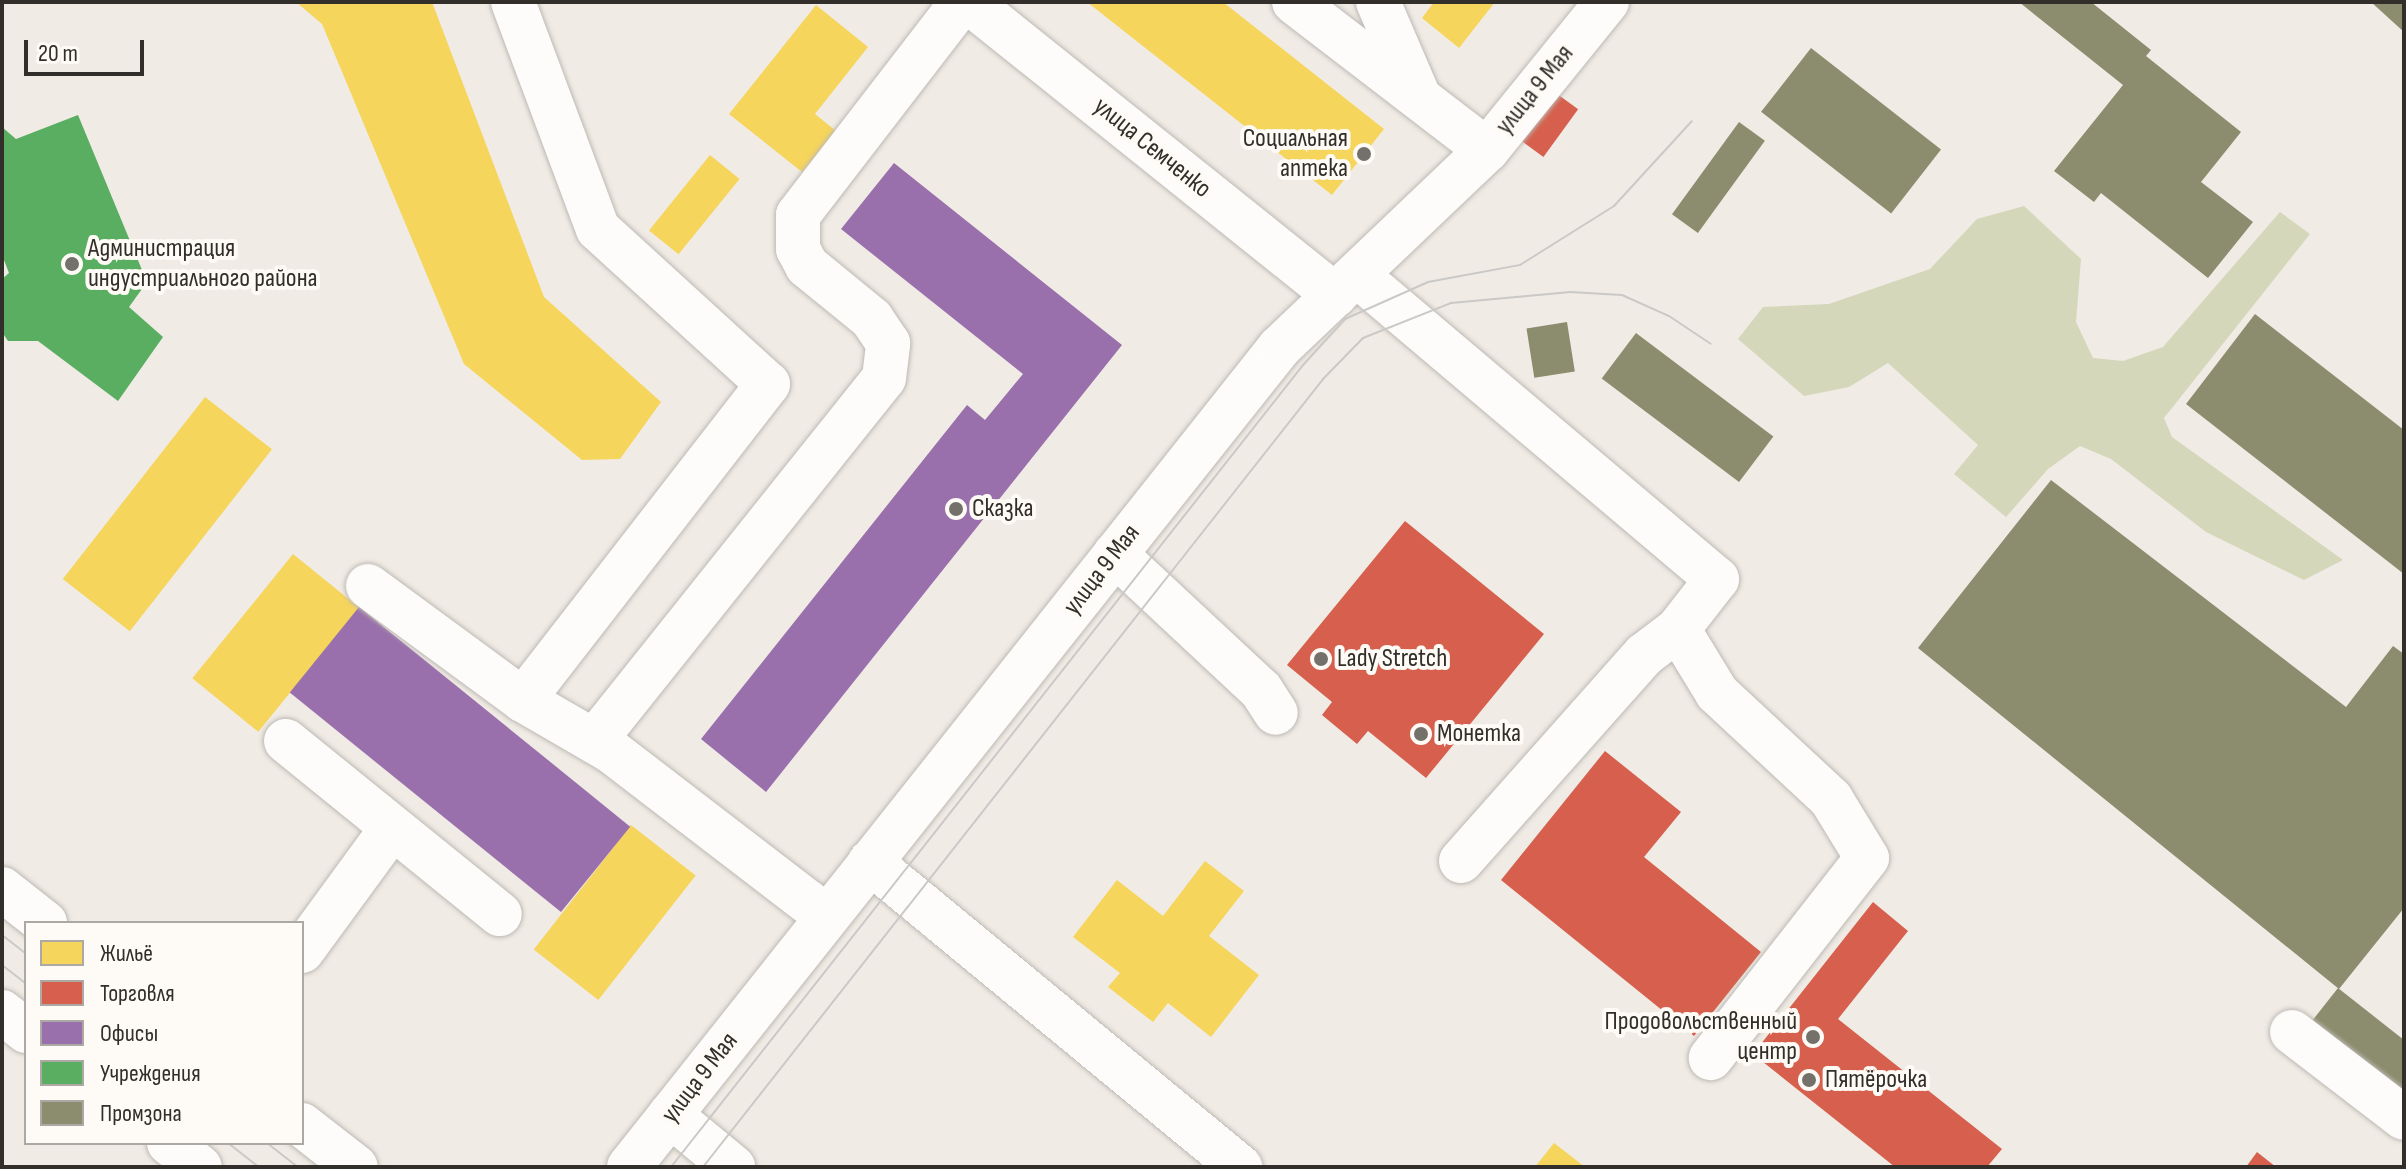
<!DOCTYPE html>
<html>
<head>
<meta charset="utf-8">
<style>
	body { margin:0 }
	#map { position:relative; width:2406px; height:1169px; overflow:hidden; background:#f0ebe4; font-family:"Sofia Sans Condensed",sans-serif }
	div>[style] { position:absolute }
	[style*='--x'] { left:calc(var(--x)*1px); top:calc(var(--y)*1px); width:calc(var(--w)*1px); rotate:calc(var(--a)*1deg) }
	.forest>* { inset:0; background:#d4d7ba }
	.homes>* { inset:0; background:#f6d55c; transform-origin:0 0 }
	.shops>* { inset:0; background:#d6604d; transform-origin:0 0 }
	.offices>* { inset:0; background:#9970ab; transform-origin:0 0 }
	.public>* { inset:0; background:#5aae61 }
	.industry>* { inset:0; background:#8c8c6e; transform-origin:0 0 }
	.roads { filter:drop-shadow(0 0 2px #bdb9b4) drop-shadow(0 0 2px #bdb9b4) }
	.minor>* { height:44px; margin:-22px; padding:0 22px; transform-origin:22px; border-radius:22px; background:#fdfcfb }
	.major>* { height:44px; margin:-22px; padding:0 22px; transform-origin:22px; border-radius:22px; background:#fdfcfb }
	.tram>* { height:2px; margin:-1px; padding:0 1px; transform-origin:1px; border-radius:1px; background:#cac9c7 }
	.dots>* { width:22px; height:22px; translate:-50% -50%; box-sizing:border-box; border:4px solid #fefaf5; border-radius:50% }
	span { translate:-50% -50%; white-space:nowrap; text-align:center; line-height:1.15; -webkit-text-stroke:8px #fefaf5; paint-order:stroke }
	.street-label { font-size:26px; color:#322e29 }
	.poi-label { font-size:26px; color:#322e29 }
	.right { translate:-100% -50%; text-align:right }
	.left { translate:0 -50%; text-align:left }
	.frame { position:absolute; inset:0; border:4px solid #322e29; pointer-events:none }
	.legend { position:absolute; left:24px; top:921px; width:280px; height:224px; box-sizing:border-box; background:#fefaf5; border:2px solid #aca8a3; margin:0; padding:10px 14px; list-style:none; font-size:24px; color:#322e29 }
	.legend li { display:flex; align-items:center; gap:16px; height:40px }
	.legend b { width:40px; border:2px solid #aca8a3 }
	.scale { position:absolute; left:24px; top:40px; width:120px; height:36px; box-sizing:border-box; border:4px solid #322e29; border-top:0; padding-left:10px; font-size:24px; line-height:28px; white-space:nowrap; color:#322e29; -webkit-text-stroke:6px #fefaf5; paint-order:stroke }
</style>
</head>
<body>
<div id="map">
	<div class="forest">
		<div style="clip-path:polygon(2024px 206px,2081px 259px,2076px 322px,2093px 358px,2123px 361px,2163px 347px,2280px 212px,2310px 234px,2164px 418px,2172px 437px,2343px 560px,2304px 580px,2206px 532px,2111px 459px,2080px 446px,2048px 469px,2006px 517px,1954px 474px,1978px 445px,1888px 363px,1849px 387px,1804px 396px,1738px 339px,1763px 307px,1829px 304px,1930px 269px,1977px 219px)"></div>
	</div>
	<div class="homes">
		<div style="clip-path:polygon(296px 2px,432px 2px,544px 297px,661px 402px,620px 459px,582px 460px,464px 364px,322px 24px)"></div>
		<div style="clip-path:polygon(1087px 2px,1223px 2px,1384px 129px,1332px 195px)"></div>
		<div style="clip-path:polygon(1434px 2px,1495px 2px,1459px 48px,1422px 18px)"></div>
		<div style="clip-path:polygon(816px 5px,868px 47px,815px 114px,836px 131px,802px 172px,729px 114px)"></div>
		<div style="left:710px;top:155px;width:38px;height:97px;rotate:39deg"></div>
		<div style="left:205px;top:397px;width:85px;height:231px;rotate:38deg"></div>
		<div style="left:293px;top:554px;width:85px;height:160px;rotate:39deg"></div>
		<div style="left:631px;top:825px;width:82px;height:158px;rotate:38deg"></div>
		<div style="clip-path:polygon(1205px 861px,1244px 891px,1209px 936px,1259px 975px,1211px 1037px,1168px 1003px,1153px 1022px,1108px 987px,1120px 973px,1073px 937px,1117px 880px,1163px 916px)"></div>
		<div style="clip-path:polygon(1554px 1143px,1585px 1167px,1535px 1167px)"></div>
	</div>
	<div class="shops">
		<div style="left:1549px;top:88px;width:36px;height:59px;rotate:36deg"></div>
		<div style="clip-path:polygon(1405px 521px,1544px 634px,1426px 778px,1368px 731px,1357px 744px,1322px 715px,1332px 702px,1287px 665px)"></div>
		<div style="clip-path:polygon(1605px 751px,1681px 812px,1644px 857px,1761px 952px,1694px 1036px,1501px 880px)"></div>
		<div style="clip-path:polygon(1873px 902px,1908px 931px,1838px 1019px,2002px 1149px,1987px 1167px,1895px 1167px,1753px 1054px)"></div>
		<div style="clip-path:polygon(2257px 1152px,2276px 1167px,2246px 1167px)"></div>
	</div>
	<div class="offices">
		<div style="clip-path:polygon(894px 163px,1122px 345px,766px 792px,701px 739px,967px 405px,985px 420px,1023px 374px,841px 229px)"></div>
		<div style="left:359px;top:607px;width:349px;height:110px;rotate:39deg"></div>
	</div>
	<div class="public">
		<div style="clip-path:polygon(78px 115px,147px 282px,129px 307px,163px 337px,118px 401px,38px 341px,8px 341px,2px 332px,2px 279px,9px 273px,2px 255px,2px 127px,16px 139px)"></div>
	</div>
	<div class="industry">
		<div style="clip-path:polygon(2019px 2px,2091px 2px,2151px 50px,2146px 56px,2241px 132px,2201px 182px,2253px 222px,2208px 278px,2101px 193px,2094px 202px,2054px 171px,2123px 85px)"></div>
		<div style="clip-path:polygon(2371px 2px,2404px 2px,2404px 32px)"></div>
		<div style="left:1811px;top:48px;width:165px;height:81px;rotate:38deg"></div>
		<div style="left:1739px;top:122px;width:32px;height:114px;rotate:36deg"></div>
		<div style="clip-path:polygon(2255px 314px,2404px 430px,2404px 574px,2186px 404px)"></div>
		<div style="left:1567px;top:322px;width:50px;height:41px;rotate:81deg"></div>
		<div style="left:1636px;top:333px;width:172px;height:57px;rotate:37deg"></div>
		<div style="clip-path:polygon(2051px 480px,2346px 707px,2393px 646px,2404px 654px,2404px 908px,2339px 989px,1918px 648px)"></div>
		<div style="clip-path:polygon(2338px 988px,2404px 1040px,2404px 1092px,2312px 1021px)"></div>
	</div>
	<div class="roads">
		<div class="minor">
			<div style="--x:513;--y:2;--w:242;--a:69.5"></div>
			<div style="--x:598;--y:229;--w:230;--a:42.4"></div>
			<div style="--x:768;--y:384;--w:400;--a:127.8"></div>
			<div style="--x:523;--y:700;--w:102;--a:30.1"></div>
			<div style="--x:611;--y:751;--w:272;--a:37.5"></div>
			<div style="--x:969;--y:2;--w:469;--a:38.7"></div>
			<div style="--x:1294;--y:2;--w:243;--a:37.5"></div>
			<div style="--x:1378;--y:2;--w:101;--a:66.7"></div>
			<div style="--x:1358;--y:276;--w:470;--a:40.2"></div>
			<div style="--x:1717;--y:579;--w:63;--a:128"></div>
			<div style="--x:1678;--y:629;--w:75;--a:58.6"></div>
			<div style="--x:1717;--y:693;--w:156;--a:42.9"></div>
			<div style="--x:1831;--y:799;--w:69;--a:58.6"></div>
			<div style="--x:1867;--y:858;--w:254;--a:128"></div>
			<div style="--x:1115;--y:554;--w:200;--a:43"></div>
			<div style="--x:1261;--y:690;--w:27;--a:57"></div>
			<div style="--x:368;--y:586;--w:192;--a:36.3"></div>
			<div style="--x:595;--y:740;--w:463;--a:-51.4"></div>
			<div style="--x:884;--y:378;--w:35;--a:-83"></div>
			<div style="--x:888;--y:343;--w:29;--a:-124"></div>
			<div style="--x:872;--y:319;--w:84;--a:-140.8"></div>
			<div style="--x:807;--y:266;--w:19;--a:-118"></div>
			<div style="--x:798;--y:249;--w:34;--a:-90"></div>
			<div style="--x:798;--y:215;--w:269;--a:-52.4"></div>
			<div style="--x:286;--y:741;--w:275;--a:39"></div>
			<div style="--x:1461;--y:861;--w:276;--a:-48.4"></div>
			<div style="--x:1644;--y:655;--w:43;--a:-37.4"></div>
			<div style="--x:870;--y:862;--w:480;--a:39.5"></div>
			<div style="--x:302;--y:951;--w:152;--a:-53.8"></div>
			<div style="--x:2292;--y:1032;--w:141;--a:37.5"></div>
			<div style="--x:670;--y:1115;--w:82;--a:39.5"></div>
			<div style="--x:629;--y:1167;--w:1046;--a:-51.56"></div>
			<div style="--x:1279;--y:348;--w:287;--a:-43.6"></div>
			<div style="--x:1487;--y:150;--w:191;--a:-51"></div>
		</div>
		<div class="major">
			<div style="--x:2;--y:889;--w:55;--a:38.3"></div>
			<div style="--x:2;--y:1012;--w:31;--a:38"></div>
			<div style="--x:302;--y:1125;--w:68;--a:37.9"></div>
			<div style="--x:169;--y:1143;--w:39;--a:38"></div>
		</div>
	</div>
	<div class="tram">
		<div style="--x:2;--y:935;--w:31;--a:38"></div>
		<div style="--x:2;--y:965;--w:31;--a:38"></div>
		<div style="--x:228;--y:1143;--w:39;--a:38"></div>
		<div style="--x:267;--y:1143;--w:39;--a:38"></div>
		<div style="--x:671;--y:1167;--w:1021;--a:-51.76"></div>
		<div style="--x:1303;--y:365;--w:62;--a:-47.6"></div>
		<div style="--x:1345;--y:319;--w:91;--a:-24"></div>
		<div style="--x:1428;--y:282;--w:94;--a:-10.5"></div>
		<div style="--x:1520;--y:265;--w:111;--a:-32.1"></div>
		<div style="--x:1614;--y:206;--w:115;--a:-47.5"></div>
		<div style="--x:703;--y:1167;--w:1003;--a:-51.8"></div>
		<div style="--x:1323;--y:379;--w:57;--a:-45.7"></div>
		<div style="--x:1363;--y:338;--w:95;--a:-21.7"></div>
		<div style="--x:1451;--y:303;--w:120;--a:-5.3"></div>
		<div style="--x:1570;--y:292;--w:52;--a:3.3"></div>
		<div style="--x:1622;--y:295;--w:51;--a:24.1"></div>
		<div style="--x:1669;--y:316;--w:50;--a:33.7"></div>
	</div>
	<div class="dots">
		<div style="left:1364px;top:154px;background:#74706a"></div>
		<div style="left:72px;top:264px;background:#74706a"></div>
		<div style="left:956px;top:509px;background:#74706a"></div>
		<div style="left:1321px;top:659px;background:#74706a"></div>
		<div style="left:1421px;top:734px;background:#74706a"></div>
		<div style="left:1813px;top:1037px;background:#74706a"></div>
		<div style="left:1809px;top:1080px;background:#74706a"></div>
	</div>
	<div class="street-label">
		<span style="left:1535px;top:90px;rotate:-51deg">улица 9 Мая</span>
		<span style="left:1152px;top:148px;rotate:39deg">улица Семченко</span>
		<span style="left:1102px;top:570px;rotate:-52deg">улица 9 Мая</span>
		<span style="left:700px;top:1078px;rotate:-52deg">улица 9 Мая</span>
	</div>
	<div class="poi-label">
		<span class="right" style="left:1348px;top:154px">Социальная<br>аптека</span>
		<span class="left" style="left:88px;top:264px">Администрация<br>индустриального района</span>
		<span class="left" style="left:972px;top:509px">Сказка</span>
		<span class="left" style="left:1337px;top:659px">Lady Stretch</span>
		<span class="left" style="left:1437px;top:734px">Монетка</span>
		<span class="right" style="left:1797px;top:1037px">Продовольственный<br>центр</span>
		<span class="left" style="left:1825px;top:1080px">Пятёрочка</span>
	</div>
	<div class="frame"></div>
	<ul class="legend">
	<li><b style="height:22px;background:#f6d55c"></b>Жильё</li>
	<li><b style="height:22px;background:#d6604d"></b>Торговля</li>
	<li><b style="height:22px;background:#9970ab"></b>Офисы</li>
	<li><b style="height:22px;background:#5aae61"></b>Учреждения</li>
	<li><b style="height:22px;background:#8c8c6e"></b>Промзона</li>
	</ul>
	<div class="scale">20 m</div>
</div>
</body>
</html>
